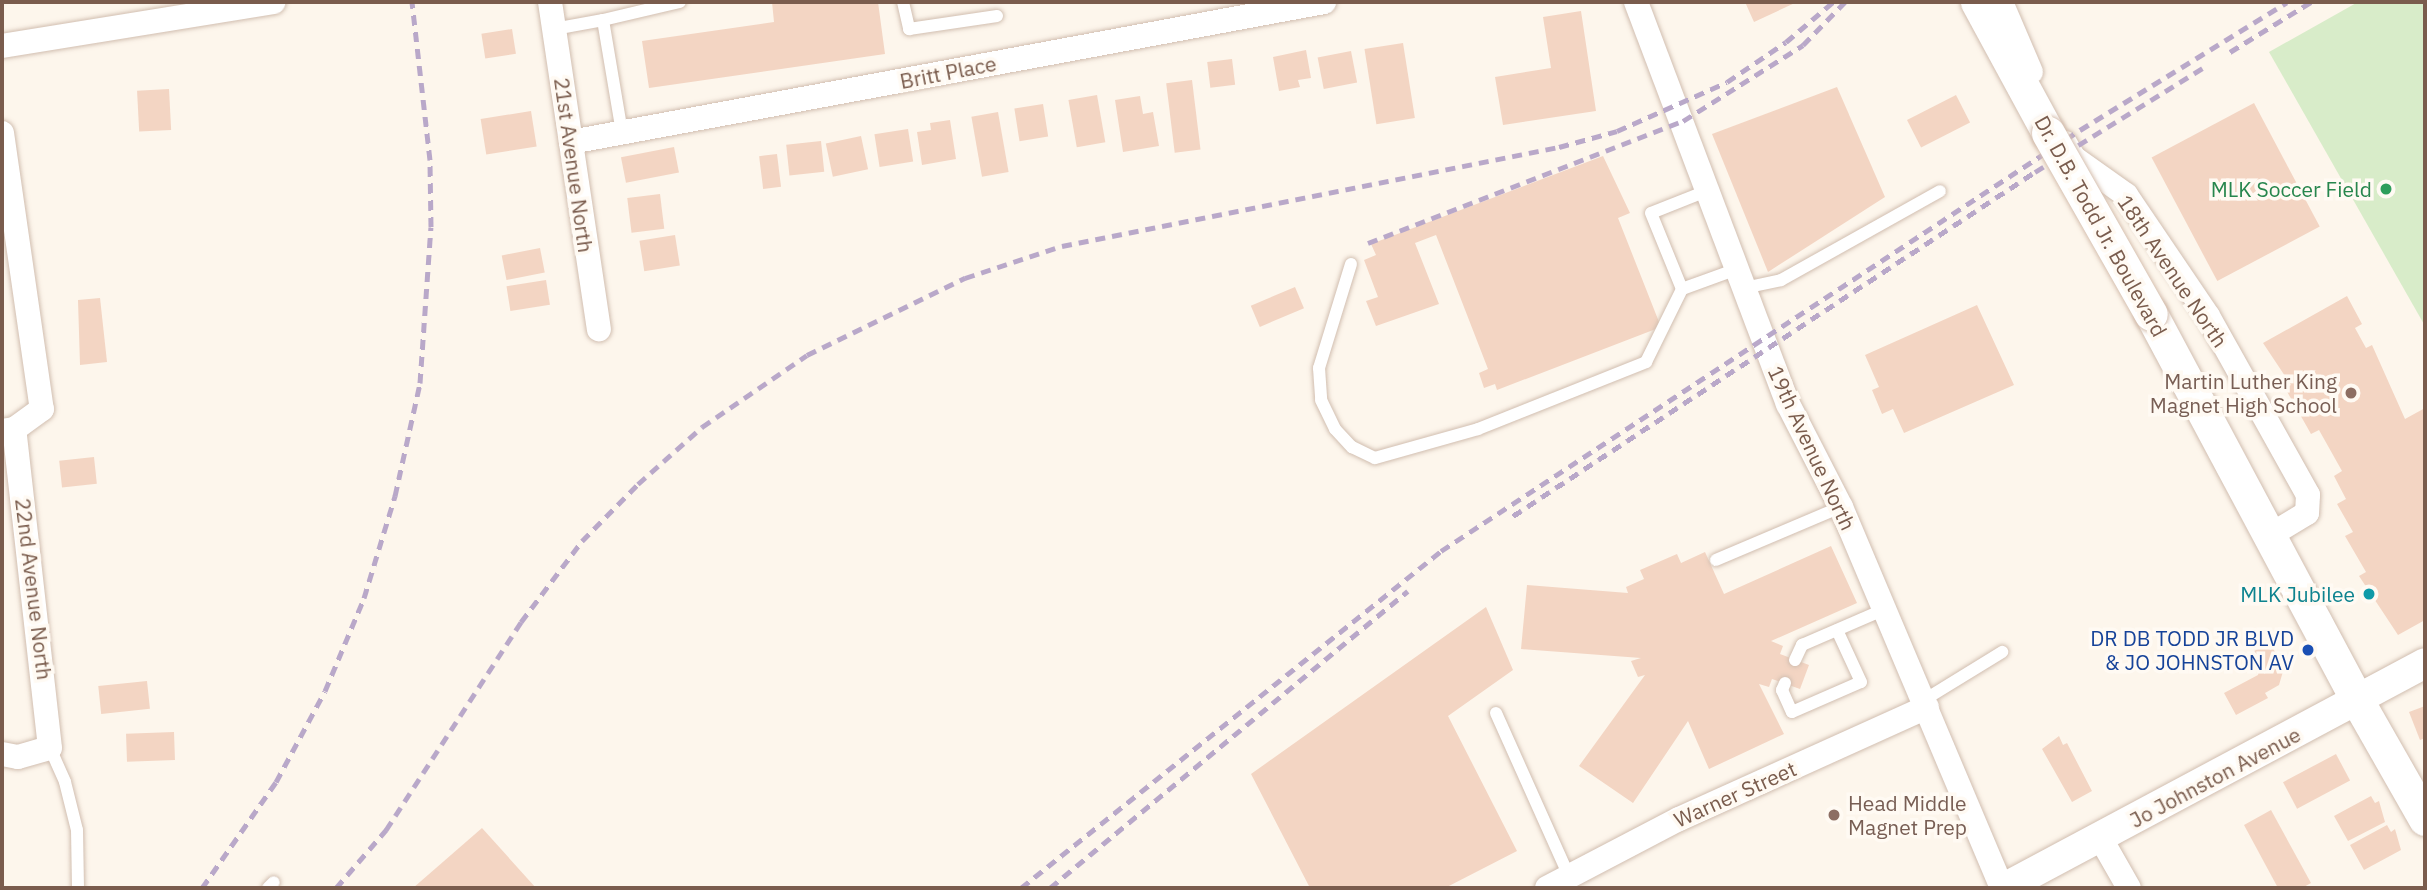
<!DOCTYPE html>
<html>
<head>
<meta charset="utf-8">
<style>
	body { margin:0 }
	#map { position:relative; width:2427px; height:890px; overflow:hidden; background:#fdf6ec; font-family:"IBM Plex Sans",sans-serif }
	div>[style] { position:absolute }
	[style*='--x'] { left:calc(var(--x)*1px); top:calc(var(--y)*1px); width:calc(var(--w)*1px); rotate:calc(var(--a)*1deg) }
	.green>* { inset:0; background:#d8ecc9 }
	.building>* { inset:0; background:#f3d5c3; transform-origin:0 0 }
	.roads { filter:drop-shadow(0 0 2px #d1beb0) drop-shadow(0 0 2px #d1beb0) }
	.service>* { height:12px; margin:-6px; padding:0 6px; transform-origin:6px; border-radius:6px; background:#fff }
	.minor>* { height:24px; margin:-12px; padding:0 12px; transform-origin:12px; border-radius:12px; background:#fff }
	.tertiary>* { height:30px; margin:-15px; padding:0 15px; transform-origin:15px; border-radius:15px; background:#fff }
	.secondary>* { height:33px; margin:-16.5px; padding:0 16.5px; transform-origin:16.5px; border-radius:16.5px; background:#fff }
	.rail>* { height:5px; margin-top:-2.5px; transform-origin:0; background:repeating-linear-gradient(90deg,#b9a8c9 0 10px,transparent 0 17px) }
	.bridges { filter:drop-shadow(0 0 2px #d6c0b0) drop-shadow(0 0 2px #d6c0b0) }
	.secondary-bridge>* { height:33px; margin:-16.5px; padding:0 16.5px; transform-origin:16.5px; border-radius:16.5px; background:#fff }
	.dots>* { width:19px; height:19px; translate:-50% -50%; box-sizing:border-box; border:4px solid #fffaf3; border-radius:50% }
	span { translate:-50% -50%; white-space:nowrap; text-align:center; line-height:1.15; -webkit-text-stroke:7px #fffaf3; paint-order:stroke }
	.street-label { font-size:21px; color:#7a5c4d }
	.leisure-label { font-size:21px; color:#27864d }
	.right { translate:-100% -50%; text-align:right }
	.education-label { font-size:21px; color:#785e54 }
	.left { translate:0 -50%; text-align:left }
	.culture-label { font-size:21px; color:#0d838f }
	.transit-label { font-size:21px; color:#164399 }
	.frame { position:absolute; inset:0; border:4px solid #7a5c4d; pointer-events:none }
</style>
</head>
<body>
<div id="map">
	<div class="green">
		<div style="clip-path:polygon(2358px 2px,2425px 2px,2425px 326px,2269px 52px)"></div>
	</div>
	<div class="building">
		<div style="clip-path:polygon(772px 2px,878px 2px,885px 54px,649px 88px,642px 41px,774px 22px)"></div>
		<div style="clip-path:polygon(1745px 2px,1797px 2px,1754px 22px)"></div>
		<div style="clip-path:polygon(1581px 11px,1596px 111px,1503px 125px,1495px 77px,1551px 68px,1543px 17px)"></div>
		<div style="left:512px;top:29px;width:25px;height:31px;rotate:81deg"></div>
		<div style="left:1403px;top:43px;width:76px;height:39px;rotate:81deg"></div>
		<div style="clip-path:polygon(1306px 50px,1311px 78px,1298px 80px,1300px 87px,1279px 91px,1273px 57px)"></div>
		<div style="left:1351px;top:51px;width:32px;height:34px;rotate:79deg"></div>
		<div style="left:1232px;top:59px;width:26px;height:25px;rotate:83deg"></div>
		<div style="left:1192px;top:80px;width:70px;height:26px;rotate:83deg"></div>
		<div style="clip-path:polygon(1837px 87px,1885px 197px,1768px 272px,1712px 134px)"></div>
		<div style="left:169px;top:89px;width:41px;height:32px;rotate:87deg"></div>
		<div style="left:1097px;top:95px;width:48px;height:29px;rotate:80deg"></div>
		<div style="left:1956px;top:95px;width:31px;height:55px;rotate:63deg"></div>
		<div style="clip-path:polygon(1140px 96px,1143px 114px,1153px 112px,1159px 146px,1123px 152px,1115px 100px)"></div>
		<div style="left:2254px;top:103px;width:140px;height:116px;rotate:62deg"></div>
		<div style="left:1043px;top:104px;width:33px;height:29px;rotate:81deg"></div>
		<div style="left:531px;top:111px;width:36px;height:51px;rotate:81deg"></div>
		<div style="left:998px;top:112px;width:61px;height:27px;rotate:80deg"></div>
		<div style="clip-path:polygon(950px 120px,956px 159px,922px 165px,917px 132px,931px 130px,930px 123px)"></div>
		<div style="left:908px;top:129px;width:33px;height:34px;rotate:81deg"></div>
		<div style="left:861px;top:136px;width:34px;height:36px;rotate:78deg"></div>
		<div style="left:821px;top:141px;width:31px;height:35px;rotate:84deg"></div>
		<div style="left:674px;top:147px;width:26px;height:54px;rotate:79deg"></div>
		<div style="left:777px;top:154px;width:33px;height:18px;rotate:83deg"></div>
		<div style="clip-path:polygon(1603px 156px,1630px 213px,1618px 218px,1661px 327px,1497px 390px,1495px 384px,1484px 388px,1479px 373px,1488px 369px,1436px 235px,1415px 243px,1439px 304px,1376px 326px,1366px 301px,1378px 297px,1364px 260px,1376px 255px,1371px 244px)"></div>
		<div style="left:660px;top:194px;width:35px;height:33px;rotate:83deg"></div>
		<div style="left:675px;top:235px;width:31px;height:36px;rotate:81deg"></div>
		<div style="left:540px;top:248px;width:25px;height:39px;rotate:79deg"></div>
		<div style="left:546px;top:280px;width:25px;height:40px;rotate:81deg"></div>
		<div style="left:1295px;top:287px;width:23px;height:48px;rotate:67deg"></div>
		<div style="clip-path:polygon(2347px 296px,2362px 324px,2355px 328px,2366px 348px,2372px 345px,2405px 419px,2425px 408px,2425px 620px,2398px 635px,2359px 576px,2366px 572px,2345px 536px,2353px 532px,2337px 504px,2346px 499px,2334px 476px,2342px 471px,2319px 430px,2311px 434px,2285px 388px,2291px 385px,2263px 343px)"></div>
		<div style="clip-path:polygon(100px 298px,107px 362px,80px 365px,78px 300px)"></div>
		<div style="clip-path:polygon(1977px 305px,2014px 385px,1904px 433px,1893px 409px,1882px 414px,1872px 390px,1879px 387px,1865px 355px)"></div>
		<div style="left:94px;top:457px;width:27px;height:35px;rotate:84deg"></div>
		<div style="clip-path:polygon(1831px 546px,1857px 603px,1771px 641px,1783px 646px,1780px 654px,1809px 665px,1800px 689px,1772px 679px,1769px 687px,1759px 684px,1784px 734px,1709px 769px,1688px 721px,1633px 803px,1579px 766px,1645px 675px,1638px 677px,1631px 661px,1641px 658px,1521px 649px,1527px 585px,1628px 593px,1626px 587px,1644px 579px,1640px 570px,1677px 554px,1681px 563px,1705px 552px,1724px 594px)"></div>
		<div style="clip-path:polygon(1486px 607px,1513px 670px,1448px 716px,1517px 851px,1445px 888px,1310px 888px,1251px 774px)"></div>
		<div style="clip-path:polygon(2270px 643px,2284px 668px,2279px 685px,2265px 693px,2268px 698px,2236px 715px,2224px 693px,2258px 675px,2261px 663px,2254px 651px)"></div>
		<div style="left:147px;top:681px;width:28px;height:49px;rotate:84deg"></div>
		<div style="clip-path:polygon(2425px 706px,2425px 738px,2420px 740px,2409px 712px)"></div>
		<div style="left:174px;top:732px;width:28px;height:48px;rotate:88deg"></div>
		<div style="clip-path:polygon(2059px 736px,2063px 745px,2067px 743px,2092px 791px,2072px 802px,2042px 749px)"></div>
		<div style="left:2336px;top:754px;width:30px;height:60px;rotate:62deg"></div>
		<div style="clip-path:polygon(2371px 796px,2375px 803px,2379px 801px,2385px 822px,2348px 841px,2334px 816px)"></div>
		<div style="clip-path:polygon(2271px 810px,2311px 883px,2302px 888px,2278px 888px,2244px 825px)"></div>
		<div style="clip-path:polygon(2387px 825px,2391px 832px,2395px 829px,2401px 850px,2364px 870px,2350px 845px)"></div>
		<div style="clip-path:polygon(482px 828px,536px 888px,413px 888px)"></div>
	</div>
	<div class="roads">
		<div class="service">
			<div style="--x:903;--y:2;--w:28;--a:77"></div>
			<div style="--x:909;--y:29;--w:89;--a:-8.4"></div>
			<div style="--x:603;--y:20;--w:79;--a:-13.2"></div>
			<div style="--x:554;--y:29;--w:50;--a:-10.4"></div>
			<div style="--x:603;--y:20;--w:114;--a:80.4"></div>
			<div style="--x:1709;--y:190;--w:62;--a:158.4"></div>
			<div style="--x:1651;--y:213;--w:82;--a:67.8"></div>
			<div style="--x:1682;--y:289;--w:59;--a:-20"></div>
			<div style="--x:1351;--y:264;--w:109;--a:107.1"></div>
			<div style="--x:1319;--y:368;--w:32;--a:86"></div>
			<div style="--x:1321;--y:400;--w:32;--a:64"></div>
			<div style="--x:1335;--y:429;--w:25;--a:47"></div>
			<div style="--x:1352;--y:447;--w:25;--a:26"></div>
			<div style="--x:1375;--y:458;--w:107;--a:-15.7"></div>
			<div style="--x:1478;--y:429;--w:181;--a:-21.7"></div>
			<div style="--x:1646;--y:362;--w:81;--a:-63.7"></div>
			<div style="--x:1744;--y:288;--w:38;--a:-12"></div>
			<div style="--x:1781;--y:280;--w:182;--a:-29.2"></div>
			<div style="--x:1716;--y:560;--w:136;--a:-23"></div>
			<div style="--x:1795;--y:660;--w:17;--a:-65"></div>
			<div style="--x:1802;--y:645;--w:90;--a:-23.4"></div>
			<div style="--x:1785;--y:683;--w:8;--a:113"></div>
			<div style="--x:1782;--y:690;--w:24;--a:66"></div>
			<div style="--x:1792;--y:712;--w:75;--a:-23.5"></div>
			<div style="--x:1861;--y:682;--w:57;--a:-114.8"></div>
			<div style="--x:1924;--y:700;--w:92;--a:-31.6"></div>
			<div style="--x:1496;--y:713;--w:179;--a:65.9"></div>
			<div style="--x:50;--y:748;--w:37;--a:66"></div>
			<div style="--x:65;--y:782;--w:49;--a:76"></div>
			<div style="--x:77;--y:830;--w:58;--a:89"></div>
			<div style="--x:268;--y:888;--w:8;--a:-45"></div>
		</div>
		<div class="minor">
			<div style="--x:550;--y:2;--w:331;--a:81.5"></div>
			<div style="--x:1636;--y:2;--w:430;--a:69.3"></div>
			<div style="--x:1788;--y:404;--w:116;--a:62.8"></div>
			<div style="--x:1841;--y:507;--w:414;--a:67.1"></div>
			<div style="--x:2001;--y:2;--w:76;--a:66.8"></div>
			<div style="--x:2;--y:46;--w:275;--a:-9.2"></div>
			<div style="--x:2;--y:133;--w:279;--a:81.8"></div>
			<div style="--x:42;--y:409;--w:34;--a:144"></div>
			<div style="--x:14;--y:429;--w:12;--a:171"></div>
			<div style="--x:571;--y:142;--w:766;--a:-10.53"></div>
			<div style="--x:2065;--y:143;--w:17;--a:59"></div>
			<div style="--x:2074;--y:158;--w:64;--a:35.4"></div>
			<div style="--x:2126;--y:195;--w:146;--a:55.9"></div>
			<div style="--x:2208;--y:316;--w:205;--a:60.8"></div>
			<div style="--x:2308;--y:495;--w:18;--a:93"></div>
			<div style="--x:2307;--y:513;--w:44;--a:148.8"></div>
			<div style="--x:2;--y:754;--w:16;--a:11"></div>
			<div style="--x:18;--y:757;--w:33;--a:-16"></div>
			<div style="--x:50;--y:748;--w:321;--a:-96.4"></div>
			<div style="--x:2101;--y:839;--w:56;--a:60.3"></div>
			<div style="--x:1547;--y:888;--w:149;--a:-27.6"></div>
			<div style="--x:1679;--y:819;--w:272;--a:-24.3"></div>
		</div>
		<div class="tertiary">
			<div style="--x:2004;--y:888;--w:477;--a:-28.1"></div>
		</div>
		<div class="secondary">
			<div style="--x:1977;--y:2;--w:149;--a:61.5"></div>
			<div style="--x:2151;--y:314;--w:438;--a:61.9"></div>
			<div style="--x:2357;--y:700;--w:137;--a:60.3"></div>
		</div>
	</div>
	<div class="rail">
		<div style="--x:2230;--y:52;--w:95;--a:-31.7"></div>
		<div style="--x:1368;--y:243;--w:338;--a:-21.2"></div>
		<div style="--x:1683;--y:121;--w:142;--a:-32.3"></div>
		<div style="--x:1803;--y:45;--w:60;--a:-45.7"></div>
		<div style="--x:1513;--y:516;--w:625;--a:-33.39"></div>
		<div style="--x:2035;--y:172;--w:198;--a:-31.8"></div>
		<div style="--x:202;--y:888;--w:129;--a:-55.1"></div>
		<div style="--x:276;--y:782;--w:103;--a:-61.7"></div>
		<div style="--x:325;--y:691;--w:101;--a:-67.2"></div>
		<div style="--x:364;--y:598;--w:107;--a:-73.1"></div>
		<div style="--x:395;--y:496;--w:116;--a:-77.5"></div>
		<div style="--x:420;--y:383;--w:156;--a:-86"></div>
		<div style="--x:431;--y:227;--w:67;--a:-90.9"></div>
		<div style="--x:430;--y:160;--w:159;--a:-96.5"></div>
		<div style="--x:336;--y:888;--w:77;--a:-49.2"></div>
		<div style="--x:386;--y:830;--w:248;--a:-57"></div>
		<div style="--x:521;--y:622;--w:101;--a:-53"></div>
		<div style="--x:582;--y:541;--w:80;--a:-45.5"></div>
		<div style="--x:638;--y:484;--w:86;--a:-41.7"></div>
		<div style="--x:702;--y:427;--w:127;--a:-34.4"></div>
		<div style="--x:807;--y:355;--w:176;--a:-26"></div>
		<div style="--x:965;--y:278;--w:102;--a:-18.3"></div>
		<div style="--x:1062;--y:246;--w:507;--a:-11.27"></div>
		<div style="--x:1559;--y:147;--w:60;--a:-15.4"></div>
		<div style="--x:1617;--y:131;--w:120;--a:-24"></div>
		<div style="--x:1727;--y:82;--w:71;--a:-34.1"></div>
		<div style="--x:1786;--y:42;--w:62;--a:-40.4"></div>
		<div style="--x:1021;--y:888;--w:538;--a:-38.74"></div>
		<div style="--x:1441;--y:551;--w:765;--a:-33.38"></div>
		<div style="--x:2080;--y:130;--w:243;--a:-31.7"></div>
		<div style="--x:1050;--y:888;--w:465;--a:-39.7"></div>
	</div>
	<div class="bridges">
		<div class="secondary-bridge">
			<div style="--x:2048;--y:133;--w:208;--a:60.4"></div>
		</div>
	</div>
	<div class="dots">
		<div style="left:2386px;top:189px;background:#2e9e5b"></div>
		<div style="left:2351px;top:393px;background:#8d6e63"></div>
		<div style="left:2369px;top:594px;background:#0f9aa8"></div>
		<div style="left:2308px;top:650px;background:#1a4fb4"></div>
		<div style="left:1834px;top:815px;background:#8d6e63"></div>
	</div>
	<div class="street-label">
		<span style="left:948px;top:72px;rotate:-11deg">Britt Place</span>
		<span style="left:574px;top:165px;rotate:82deg">21st Avenue North</span>
		<span style="left:2101px;top:226px;rotate:61deg">Dr. D.B. Todd Jr. Boulevard</span>
		<span style="left:2173px;top:271px;rotate:56deg">18th Avenue North</span>
		<span style="left:1812px;top:448px;rotate:65deg">19th Avenue North</span>
		<span style="left:34px;top:589px;rotate:83deg">22nd Avenue North</span>
		<span style="left:2215px;top:777px;rotate:-28deg">Jo Johnston Avenue</span>
		<span style="left:1735px;top:794px;rotate:-24deg">Warner Street</span>
	</div>
	<div class="leisure-label">
		<span class="right" style="left:2372px;top:189px">MLK Soccer Field</span>
	</div>
	<div class="education-label">
		<span class="right" style="left:2337px;top:393px">Martin Luther King<br>Magnet High School</span>
		<span class="left" style="left:1848px;top:815px">Head Middle<br>Magnet Prep</span>
	</div>
	<div class="culture-label">
		<span class="right" style="left:2355px;top:594px">MLK Jubilee</span>
	</div>
	<div class="transit-label">
		<span class="right" style="left:2294px;top:650px">DR DB TODD JR BLVD<br>&amp; JO JOHNSTON AV</span>
	</div>
	<div class="frame"></div>
</div>
</body>
</html>
